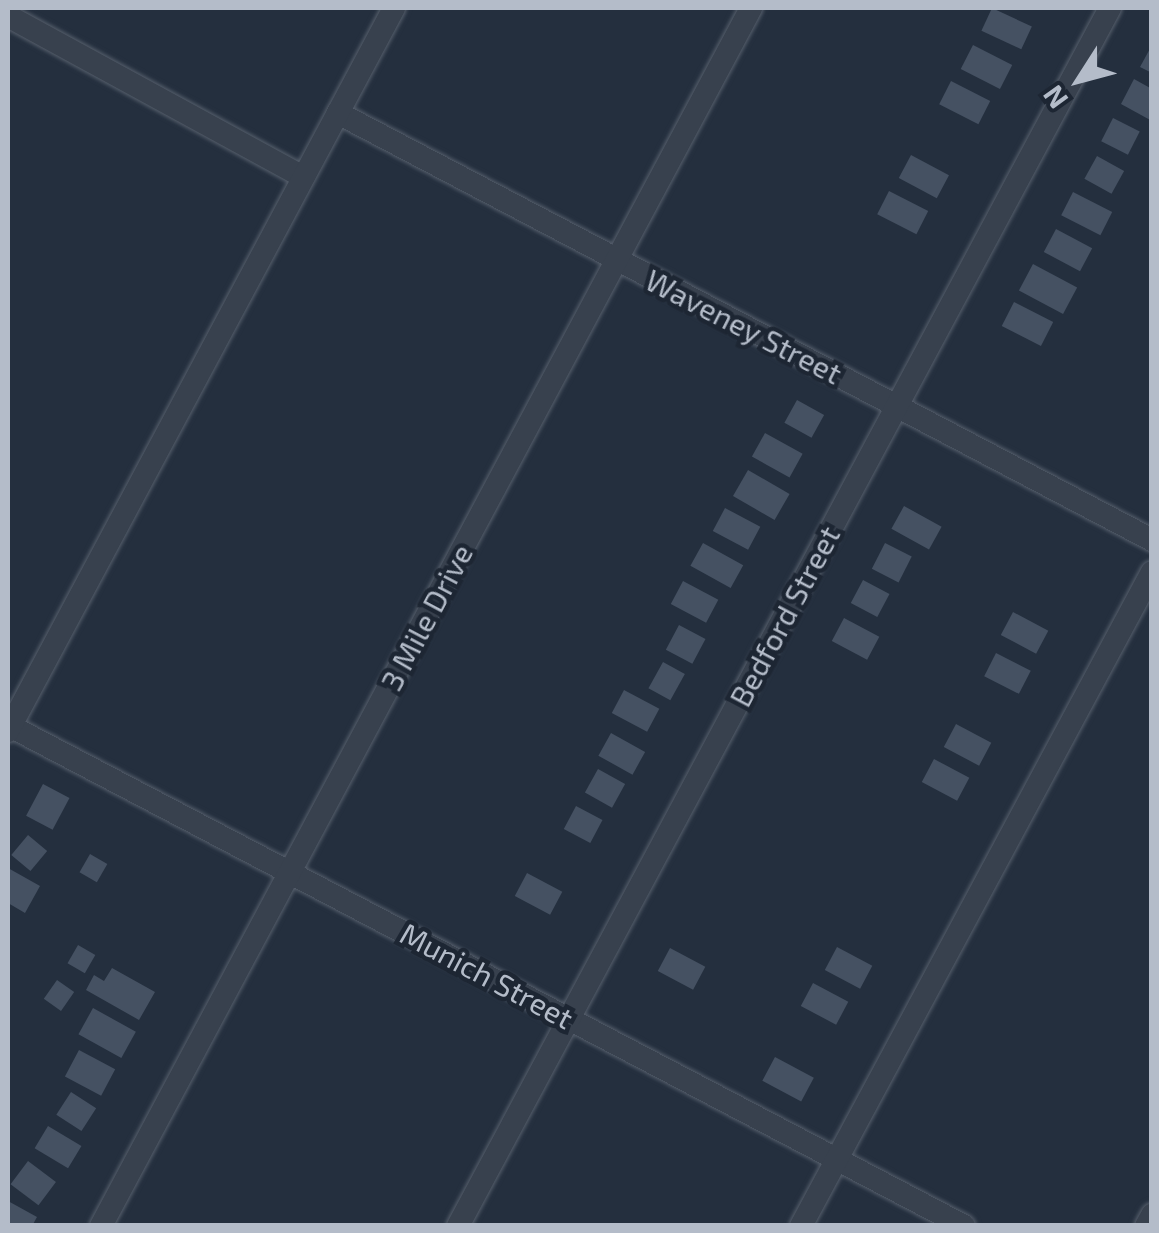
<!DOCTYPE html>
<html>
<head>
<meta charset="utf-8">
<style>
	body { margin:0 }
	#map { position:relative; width:1159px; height:1233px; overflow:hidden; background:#242f3e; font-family:"Exo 2",sans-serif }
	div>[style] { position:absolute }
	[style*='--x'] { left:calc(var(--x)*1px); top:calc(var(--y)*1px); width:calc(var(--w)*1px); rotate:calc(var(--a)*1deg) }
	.building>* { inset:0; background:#455162; transform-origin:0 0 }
	.roads { filter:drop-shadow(0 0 2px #565f6c) drop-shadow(0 0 2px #565f6c) }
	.street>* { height:22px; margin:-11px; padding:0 11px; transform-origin:11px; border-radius:11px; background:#38414e }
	span { translate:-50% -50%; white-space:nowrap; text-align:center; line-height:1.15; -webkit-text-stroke:9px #1d2633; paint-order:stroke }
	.street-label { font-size:30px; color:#b4bcc9 }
	.frame { position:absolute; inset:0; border:10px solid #b4bcc9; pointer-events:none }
	.north { position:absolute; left:1029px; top:30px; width:100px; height:100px; -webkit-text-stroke:8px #1d2633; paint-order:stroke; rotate:234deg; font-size:28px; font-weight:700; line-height:40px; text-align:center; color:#b4bcc9 }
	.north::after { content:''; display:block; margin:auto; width:35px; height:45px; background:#b4bcc9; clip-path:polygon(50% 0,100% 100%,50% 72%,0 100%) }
</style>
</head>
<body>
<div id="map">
	<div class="building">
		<div style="left:992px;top:8px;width:44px;height:25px;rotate:25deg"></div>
		<div style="left:973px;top:45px;width:44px;height:27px;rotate:27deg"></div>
		<div style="clip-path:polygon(1152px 45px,1152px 73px,1140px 67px)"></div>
		<div style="clip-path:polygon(1134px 79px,1152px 89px,1152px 121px,1121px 104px)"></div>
		<div style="left:951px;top:81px;width:44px;height:26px;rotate:27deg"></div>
		<div style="left:1113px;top:118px;width:30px;height:26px;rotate:27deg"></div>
		<div style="left:911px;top:155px;width:43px;height:26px;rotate:28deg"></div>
		<div style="left:1097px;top:156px;width:31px;height:26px;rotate:29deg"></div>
		<div style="left:889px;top:191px;width:44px;height:26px;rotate:27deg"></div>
		<div style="left:1073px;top:192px;width:44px;height:26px;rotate:27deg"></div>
		<div style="left:1056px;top:229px;width:41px;height:26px;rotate:28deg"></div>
		<div style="left:1033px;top:264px;width:50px;height:30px;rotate:28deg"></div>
		<div style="left:1014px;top:302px;width:44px;height:27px;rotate:27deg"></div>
		<div style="left:797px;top:400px;width:31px;height:26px;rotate:29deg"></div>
		<div style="left:765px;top:433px;width:43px;height:27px;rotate:29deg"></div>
		<div style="left:748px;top:470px;width:48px;height:30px;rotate:30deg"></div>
		<div style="left:904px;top:506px;width:43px;height:26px;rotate:29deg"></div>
		<div style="left:725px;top:508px;width:40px;height:26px;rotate:28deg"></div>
		<div style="left:703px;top:543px;width:46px;height:26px;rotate:29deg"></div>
		<div style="left:885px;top:543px;width:30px;height:29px;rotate:27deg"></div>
		<div style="left:863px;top:580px;width:30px;height:26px;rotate:28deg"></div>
		<div style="left:683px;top:581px;width:40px;height:26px;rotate:28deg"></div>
		<div style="left:1013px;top:612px;width:40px;height:26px;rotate:28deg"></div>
		<div style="left:844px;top:618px;width:40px;height:26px;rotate:28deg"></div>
		<div style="left:679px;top:625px;width:30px;height:28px;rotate:28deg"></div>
		<div style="left:996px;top:653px;width:39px;height:26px;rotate:27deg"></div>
		<div style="left:663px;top:662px;width:25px;height:30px;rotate:29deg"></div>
		<div style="left:624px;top:690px;width:40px;height:26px;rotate:28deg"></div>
		<div style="left:956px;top:724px;width:40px;height:26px;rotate:28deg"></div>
		<div style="left:611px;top:733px;width:39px;height:26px;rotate:29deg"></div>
		<div style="left:934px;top:759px;width:40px;height:26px;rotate:28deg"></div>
		<div style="left:598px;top:769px;width:31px;height:27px;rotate:29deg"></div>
		<div style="left:43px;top:784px;width:30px;height:36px;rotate:28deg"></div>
		<div style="left:576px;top:806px;width:30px;height:26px;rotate:28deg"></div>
		<div style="left:28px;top:835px;width:25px;height:26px;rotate:40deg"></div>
		<div style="left:90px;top:854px;width:20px;height:21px;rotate:30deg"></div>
		<div style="clip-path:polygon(8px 868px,40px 886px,25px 913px,8px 903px)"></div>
		<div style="left:527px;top:873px;width:40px;height:26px;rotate:28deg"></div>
		<div style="left:78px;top:945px;width:20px;height:21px;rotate:30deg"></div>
		<div style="left:837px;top:947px;width:40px;height:26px;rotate:28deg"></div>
		<div style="left:670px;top:948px;width:40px;height:26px;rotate:28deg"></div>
		<div style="clip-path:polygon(112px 968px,155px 992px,139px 1020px,86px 990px,94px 975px,104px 981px)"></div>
		<div style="left:57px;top:980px;width:21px;height:23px;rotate:35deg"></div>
		<div style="left:813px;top:983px;width:40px;height:26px;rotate:28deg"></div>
		<div style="left:93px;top:1008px;width:49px;height:30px;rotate:29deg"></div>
		<div style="left:79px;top:1050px;width:41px;height:30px;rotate:28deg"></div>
		<div style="left:775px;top:1057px;width:44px;height:27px;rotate:28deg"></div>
		<div style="left:71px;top:1092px;width:30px;height:27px;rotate:33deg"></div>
		<div style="left:48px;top:1126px;width:39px;height:26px;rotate:31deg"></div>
		<div style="left:28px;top:1161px;width:35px;height:29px;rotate:37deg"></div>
		<div style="clip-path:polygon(8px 1201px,37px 1217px,32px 1226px,8px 1226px)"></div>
	</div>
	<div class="roads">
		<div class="street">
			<div style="--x:8;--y:16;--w:336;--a:28.6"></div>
			<div style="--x:338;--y:113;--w:919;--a:27.68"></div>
			<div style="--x:10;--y:726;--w:1077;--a:27.66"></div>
			<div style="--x:8;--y:731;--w:820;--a:-61.9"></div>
			<div style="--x:101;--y:1226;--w:1381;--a:-61.91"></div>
			<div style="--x:458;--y:1226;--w:1382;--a:-61.84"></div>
			<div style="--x:801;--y:1226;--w:742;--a:-61.78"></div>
			<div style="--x:1146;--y:1226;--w:13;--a:-61"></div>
		</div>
	</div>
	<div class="street-label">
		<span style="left:744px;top:326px;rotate:27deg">Waveney Street</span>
		<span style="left:784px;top:616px;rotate:-62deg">Bedford Street</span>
		<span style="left:426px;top:617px;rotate:-62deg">3 Mile Drive</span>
		<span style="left:487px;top:975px;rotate:28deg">Munich Street</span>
	</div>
	<div class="frame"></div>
	<div class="north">N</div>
</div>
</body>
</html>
